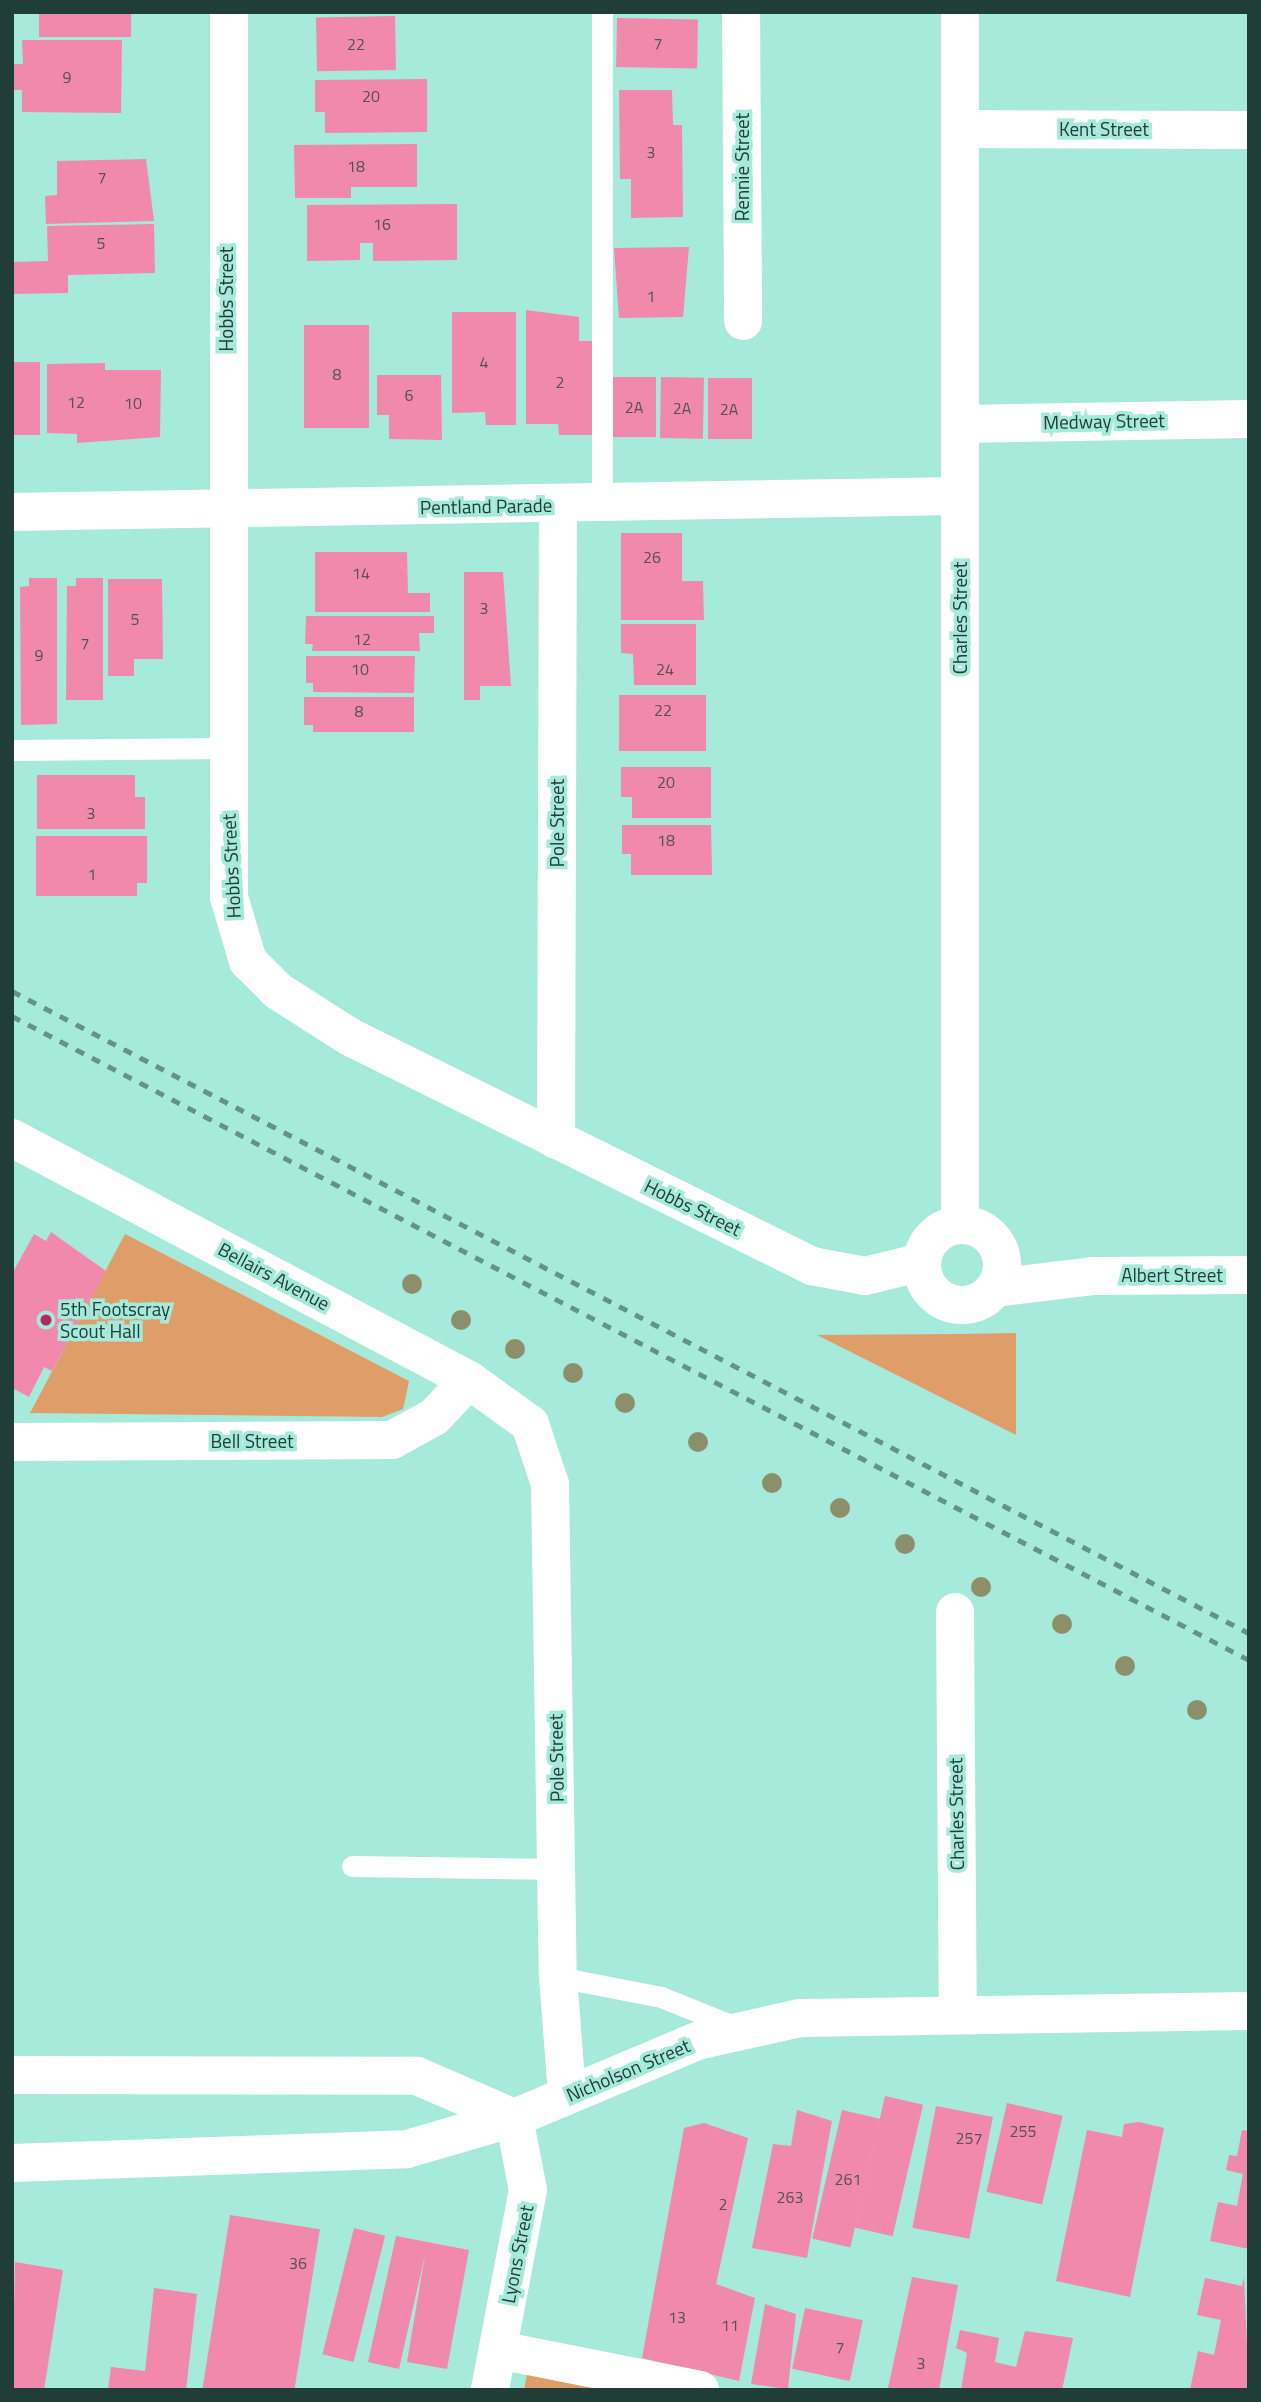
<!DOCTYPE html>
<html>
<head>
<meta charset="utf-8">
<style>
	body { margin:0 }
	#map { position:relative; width:1261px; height:2402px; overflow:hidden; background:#a5eadb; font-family:"Titillium Web",sans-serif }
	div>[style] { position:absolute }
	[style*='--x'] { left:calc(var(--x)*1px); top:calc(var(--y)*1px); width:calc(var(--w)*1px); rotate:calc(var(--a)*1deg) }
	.green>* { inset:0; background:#df9e68 }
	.building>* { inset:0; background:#f189ac; transform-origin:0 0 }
	.service>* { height:21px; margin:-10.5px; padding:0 10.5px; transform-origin:10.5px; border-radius:10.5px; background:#fff }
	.minor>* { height:38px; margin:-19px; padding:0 19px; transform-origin:19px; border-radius:19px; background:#fff }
	.tertiary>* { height:38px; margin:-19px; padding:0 19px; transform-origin:19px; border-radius:19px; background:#fff }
	.tertiary>.ring { margin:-19px; padding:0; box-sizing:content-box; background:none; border:38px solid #fff; border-radius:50% }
	.rail>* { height:5px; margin-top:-2.5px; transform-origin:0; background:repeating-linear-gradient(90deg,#639389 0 9px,transparent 0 18px) }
	.trees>* { width:20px; height:20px; margin:-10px; border-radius:50%; background:#8d8f6a }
	.dots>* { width:19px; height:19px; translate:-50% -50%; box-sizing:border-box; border:4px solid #a5eadb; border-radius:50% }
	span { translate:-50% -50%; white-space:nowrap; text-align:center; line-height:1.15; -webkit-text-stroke:7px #a5eadb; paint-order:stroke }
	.number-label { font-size:16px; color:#555054 }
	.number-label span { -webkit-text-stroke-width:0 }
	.street-label { font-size:19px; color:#213d37 }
	.poi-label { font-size:19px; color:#213d37 }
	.left { translate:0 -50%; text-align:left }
	.frame { position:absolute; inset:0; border:14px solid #213d37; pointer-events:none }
</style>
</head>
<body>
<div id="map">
	<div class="green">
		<div style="clip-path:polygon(125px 1234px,409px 1381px,403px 1409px,382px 1417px,30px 1413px)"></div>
		<div style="clip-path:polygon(1016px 1333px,1016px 1435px,817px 1335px,960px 1334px)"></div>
		<div style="clip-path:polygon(528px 2370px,625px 2390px,524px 2390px)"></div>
	</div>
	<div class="building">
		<div style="left:39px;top:12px;width:92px;height:25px"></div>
		<div style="left:395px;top:16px;width:54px;height:79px;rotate:89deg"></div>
		<div style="left:617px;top:18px;width:81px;height:49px;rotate:1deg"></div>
		<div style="clip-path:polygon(22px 40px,122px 40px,121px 113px,22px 112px,22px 90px,12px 90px,12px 64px,23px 64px)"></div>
		<div style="clip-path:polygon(427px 79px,427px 132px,325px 133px,325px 112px,315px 112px,315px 80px)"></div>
		<div style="clip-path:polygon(619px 90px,672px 90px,673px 125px,682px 125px,683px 217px,631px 218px,631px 179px,620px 179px)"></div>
		<div style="clip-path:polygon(417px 144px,417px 187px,351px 187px,351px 198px,295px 198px,294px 145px)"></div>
		<div style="clip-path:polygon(146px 159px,154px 221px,46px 224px,45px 196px,57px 195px,57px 161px)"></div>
		<div style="clip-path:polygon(457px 204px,457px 260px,373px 261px,373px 243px,360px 243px,360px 260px,307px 261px,307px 205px)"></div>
		<div style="clip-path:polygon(154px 224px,155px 273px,68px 275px,68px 293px,12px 294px,12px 262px,48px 261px,47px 226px)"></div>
		<div style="clip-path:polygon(689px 247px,683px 317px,619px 318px,614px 248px)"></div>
		<div style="clip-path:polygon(526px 310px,579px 317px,579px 341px,593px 341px,593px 435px,559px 435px,558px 424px,526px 424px)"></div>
		<div style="clip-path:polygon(452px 312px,516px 312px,516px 425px,486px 425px,485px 412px,452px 413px)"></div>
		<div style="left:304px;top:325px;width:65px;height:103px"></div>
		<div style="left:12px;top:362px;width:28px;height:73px"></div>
		<div style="clip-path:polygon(105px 363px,105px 370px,161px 370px,160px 437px,77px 443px,77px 434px,47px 433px,47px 364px)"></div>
		<div style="clip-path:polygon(377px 375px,441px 375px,442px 440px,389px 439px,389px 415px,377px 415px)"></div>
		<div style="left:612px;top:377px;width:44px;height:60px"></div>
		<div style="left:661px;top:377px;width:43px;height:61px;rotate:1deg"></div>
		<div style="left:708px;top:378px;width:44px;height:61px"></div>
		<div style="clip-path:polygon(621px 533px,682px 533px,682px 581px,703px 581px,704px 620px,621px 620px)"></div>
		<div style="clip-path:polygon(315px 552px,407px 552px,408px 593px,430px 593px,430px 612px,315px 612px)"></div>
		<div style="clip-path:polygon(464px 572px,503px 572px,511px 686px,480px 686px,480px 700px,464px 700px)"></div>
		<div style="clip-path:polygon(29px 578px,57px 578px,57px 724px,21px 725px,20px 587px,29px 586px)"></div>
		<div style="clip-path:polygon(76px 578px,103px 578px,103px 700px,66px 700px,67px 586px,76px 586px)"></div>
		<div style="clip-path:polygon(108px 579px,162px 579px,163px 659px,134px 659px,134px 676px,108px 676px)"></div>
		<div style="clip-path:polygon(306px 616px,434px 616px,434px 633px,419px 633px,420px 651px,312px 651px,313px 644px,305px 644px)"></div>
		<div style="clip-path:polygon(621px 624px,696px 624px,696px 685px,634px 685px,633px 654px,621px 653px)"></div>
		<div style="clip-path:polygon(306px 656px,415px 656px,414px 693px,313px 692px,313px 683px,306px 683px)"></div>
		<div style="left:619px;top:695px;width:87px;height:56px"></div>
		<div style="clip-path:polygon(304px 697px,414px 697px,414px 732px,313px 732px,313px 725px,304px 725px)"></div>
		<div style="clip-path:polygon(621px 767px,711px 767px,711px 818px,632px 818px,632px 797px,621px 797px)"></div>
		<div style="clip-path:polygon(37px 775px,135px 775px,135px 797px,145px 797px,145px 829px,37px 829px)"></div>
		<div style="clip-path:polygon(622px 825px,711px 825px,712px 875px,631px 875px,631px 854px,622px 854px)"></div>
		<div style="clip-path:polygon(36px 836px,147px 836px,147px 883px,137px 883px,137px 896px,36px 896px)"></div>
		<div style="clip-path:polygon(51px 1232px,106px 1271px,52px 1371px,44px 1367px,29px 1397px,12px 1388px,12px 1274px,34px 1234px,46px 1241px)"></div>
		<div style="left:885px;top:2096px;width:39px;height:135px;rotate:13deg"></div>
		<div style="left:1007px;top:2103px;width:57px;height:91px;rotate:13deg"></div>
		<div style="left:936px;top:2106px;width:58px;height:124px;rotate:11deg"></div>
		<div style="clip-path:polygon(797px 2110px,832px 2121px,807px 2258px,752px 2248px,773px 2144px,791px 2146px)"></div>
		<div style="left:842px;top:2110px;width:39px;height:132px;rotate:13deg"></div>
		<div style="clip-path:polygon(1139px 2122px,1164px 2128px,1130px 2297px,1056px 2281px,1087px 2130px,1122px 2137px,1124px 2124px)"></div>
		<div style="clip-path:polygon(704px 2123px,748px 2138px,716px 2284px,755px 2298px,739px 2381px,642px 2358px,684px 2128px)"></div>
		<div style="clip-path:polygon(1242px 2130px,1249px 2131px,1249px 2249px,1210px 2241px,1218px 2202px,1237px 2206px,1243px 2174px,1226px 2170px,1229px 2155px,1237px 2156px)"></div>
		<div style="left:230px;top:2215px;width:91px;height:177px;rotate:9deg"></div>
		<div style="left:354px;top:2228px;width:32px;height:130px;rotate:14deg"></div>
		<div style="clip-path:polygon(396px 2236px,469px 2250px,447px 2369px,407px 2362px,425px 2255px,399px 2369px,368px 2362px)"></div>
		<div style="clip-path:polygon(15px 2262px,63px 2270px,44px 2390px,12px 2390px)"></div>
		<div style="clip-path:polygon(912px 2277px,958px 2285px,939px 2390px,888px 2388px)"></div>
		<div style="clip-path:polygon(1244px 2277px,1249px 2390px,1190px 2390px,1198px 2351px,1214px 2355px,1221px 2320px,1197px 2315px,1205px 2278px,1242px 2286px)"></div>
		<div style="clip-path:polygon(154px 2288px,197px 2294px,186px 2390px,108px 2390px,111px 2367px,145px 2371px)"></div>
		<div style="clip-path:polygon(765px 2304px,796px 2314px,788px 2389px,751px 2384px)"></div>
		<div style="left:805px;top:2308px;width:59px;height:62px;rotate:12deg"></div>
		<div style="clip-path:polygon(960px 2330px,999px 2338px,995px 2362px,1016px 2367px,1025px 2331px,1073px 2338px,1062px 2390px,961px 2390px,967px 2353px,956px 2348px)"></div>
	</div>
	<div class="service">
		<div style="--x:602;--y:12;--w:492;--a:90"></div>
		<div style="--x:12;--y:750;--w:215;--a:-0.5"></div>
		<div style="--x:352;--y:1866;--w:206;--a:0.8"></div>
		<div style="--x:558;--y:1977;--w:105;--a:11"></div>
		<div style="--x:661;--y:1997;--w:83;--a:21.9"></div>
	</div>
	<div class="minor">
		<div style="--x:229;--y:12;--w:885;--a:90"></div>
		<div style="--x:229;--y:897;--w:67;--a:73.5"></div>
		<div style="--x:248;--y:961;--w:42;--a:45"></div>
		<div style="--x:278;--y:991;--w:85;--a:32.6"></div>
		<div style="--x:350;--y:1037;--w:516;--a:26.37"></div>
		<div style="--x:812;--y:1266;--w:54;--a:10.7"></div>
		<div style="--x:865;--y:1276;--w:59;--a:-13.8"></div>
		<div style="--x:741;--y:12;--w:309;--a:89.6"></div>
		<div style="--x:960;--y:129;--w:289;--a:0.2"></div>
		<div style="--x:960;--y:424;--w:289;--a:-1"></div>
		<div style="--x:12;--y:512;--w:948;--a:-0.97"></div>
		<div style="--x:12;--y:1138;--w:517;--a:27.9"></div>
		<div style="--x:469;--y:1380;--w:75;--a:35.8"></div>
		<div style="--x:530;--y:1424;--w:63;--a:71.6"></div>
		<div style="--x:550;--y:1484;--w:493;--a:89.1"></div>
		<div style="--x:558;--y:1977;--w:118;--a:85.6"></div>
		<div style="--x:556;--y:1140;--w:635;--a:-89.82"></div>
		<div style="--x:12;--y:1442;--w:380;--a:-0.3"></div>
		<div style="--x:392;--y:1440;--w:48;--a:-28.7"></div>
		<div style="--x:434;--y:1417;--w:51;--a:-46.6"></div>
		<div style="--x:955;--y:1612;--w:403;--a:89.6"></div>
		<div style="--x:12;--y:2075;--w:405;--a:0.1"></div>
		<div style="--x:417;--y:2076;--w:106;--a:23.4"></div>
		<div style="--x:514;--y:2118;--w:73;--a:79"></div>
		<div style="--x:528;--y:2190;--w:204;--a:100.8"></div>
		<div style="--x:498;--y:2350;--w:206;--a:11.2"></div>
	</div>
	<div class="tertiary">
		<div style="--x:960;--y:1224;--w:1212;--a:-90"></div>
		<div class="ring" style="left:922px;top:1225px;width:42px;height:42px"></div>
		<div style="--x:995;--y:1288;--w:100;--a:-6.9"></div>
		<div style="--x:1094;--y:1276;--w:155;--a:-0.4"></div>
		<div style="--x:12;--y:2163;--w:395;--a:-2"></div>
		<div style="--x:407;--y:2149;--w:111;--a:-16.2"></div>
		<div style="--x:514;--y:2118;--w:199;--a:-22.8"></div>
		<div style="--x:697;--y:2041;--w:106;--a:-12.6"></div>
		<div style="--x:800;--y:2018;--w:449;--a:-0.9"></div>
	</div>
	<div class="rail">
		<div style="--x:12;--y:991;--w:1394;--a:27.43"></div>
		<div style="--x:12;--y:1016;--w:1395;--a:27.5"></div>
	</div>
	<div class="trees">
		<div style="left:412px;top:1284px"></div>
		<div style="left:461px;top:1320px"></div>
		<div style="left:515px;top:1349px"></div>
		<div style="left:573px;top:1373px"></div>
		<div style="left:625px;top:1403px"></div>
		<div style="left:698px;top:1442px"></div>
		<div style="left:772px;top:1483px"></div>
		<div style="left:840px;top:1508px"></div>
		<div style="left:905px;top:1544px"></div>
		<div style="left:981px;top:1587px"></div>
		<div style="left:1062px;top:1624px"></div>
		<div style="left:1125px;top:1666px"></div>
		<div style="left:1197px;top:1710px"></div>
	</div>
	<div class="dots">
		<div style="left:46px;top:1320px;background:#b22864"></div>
	</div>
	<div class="number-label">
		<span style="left:658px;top:43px">7</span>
		<span style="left:356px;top:44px">22</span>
		<span style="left:67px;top:77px">9</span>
		<span style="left:371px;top:96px">20</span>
		<span style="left:651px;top:152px">3</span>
		<span style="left:356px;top:166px">18</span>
		<span style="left:102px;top:177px">7</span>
		<span style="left:382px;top:224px">16</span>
		<span style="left:101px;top:243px">5</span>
		<span style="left:651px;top:296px">1</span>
		<span style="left:484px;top:362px">4</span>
		<span style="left:337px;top:374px">8</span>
		<span style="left:560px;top:382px">2</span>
		<span style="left:409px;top:395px">6</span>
		<span style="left:76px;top:402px">12</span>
		<span style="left:133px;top:403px">10</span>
		<span style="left:634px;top:407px">2A</span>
		<span style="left:682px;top:408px">2A</span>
		<span style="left:729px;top:409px">2A</span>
		<span style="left:652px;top:557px">26</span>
		<span style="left:361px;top:573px">14</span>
		<span style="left:484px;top:608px">3</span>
		<span style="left:135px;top:619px">5</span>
		<span style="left:362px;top:639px">12</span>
		<span style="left:85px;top:643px">7</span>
		<span style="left:39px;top:655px">9</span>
		<span style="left:360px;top:669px">10</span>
		<span style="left:665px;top:669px">24</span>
		<span style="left:663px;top:710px">22</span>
		<span style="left:359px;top:711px">8</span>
		<span style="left:666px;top:782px">20</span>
		<span style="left:91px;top:813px">3</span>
		<span style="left:666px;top:840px">18</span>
		<span style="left:92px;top:874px">1</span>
		<span style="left:1023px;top:2131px">255</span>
		<span style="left:969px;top:2138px">257</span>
		<span style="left:848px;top:2179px">261</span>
		<span style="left:790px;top:2197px">263</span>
		<span style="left:723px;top:2204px">2</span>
		<span style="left:298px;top:2263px">36</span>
		<span style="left:677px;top:2317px">13</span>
		<span style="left:730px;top:2325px">11</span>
		<span style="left:840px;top:2347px">7</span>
		<span style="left:921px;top:2363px">3</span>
	</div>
	<div class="street-label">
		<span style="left:1104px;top:129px">Kent Street</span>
		<span style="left:742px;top:167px;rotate:-90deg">Rennie Street</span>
		<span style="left:226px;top:299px;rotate:-90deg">Hobbs Street</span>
		<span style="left:1104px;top:421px;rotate:-1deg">Medway Street</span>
		<span style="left:486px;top:506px;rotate:-1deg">Pentland Parade</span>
		<span style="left:960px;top:618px;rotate:-90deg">Charles Street</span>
		<span style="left:557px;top:823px;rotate:-90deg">Pole Street</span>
		<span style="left:231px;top:866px;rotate:-93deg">Hobbs Street</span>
		<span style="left:693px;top:1207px;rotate:26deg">Hobbs Street</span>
		<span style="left:1172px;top:1275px">Albert Street</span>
		<span style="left:274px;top:1276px;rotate:28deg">Bellairs Avenue</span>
		<span style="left:252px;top:1441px">Bell Street</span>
		<span style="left:556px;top:1758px;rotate:-91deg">Pole Street</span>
		<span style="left:956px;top:1814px;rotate:-91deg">Charles Street</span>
		<span style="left:628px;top:2070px;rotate:-23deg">Nicholson Street</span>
		<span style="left:517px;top:2254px;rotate:-79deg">Lyons Street</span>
	</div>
	<div class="poi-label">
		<span class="left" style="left:60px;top:1320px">5th Footscray<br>Scout Hall</span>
	</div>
	<div class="frame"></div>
</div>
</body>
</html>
